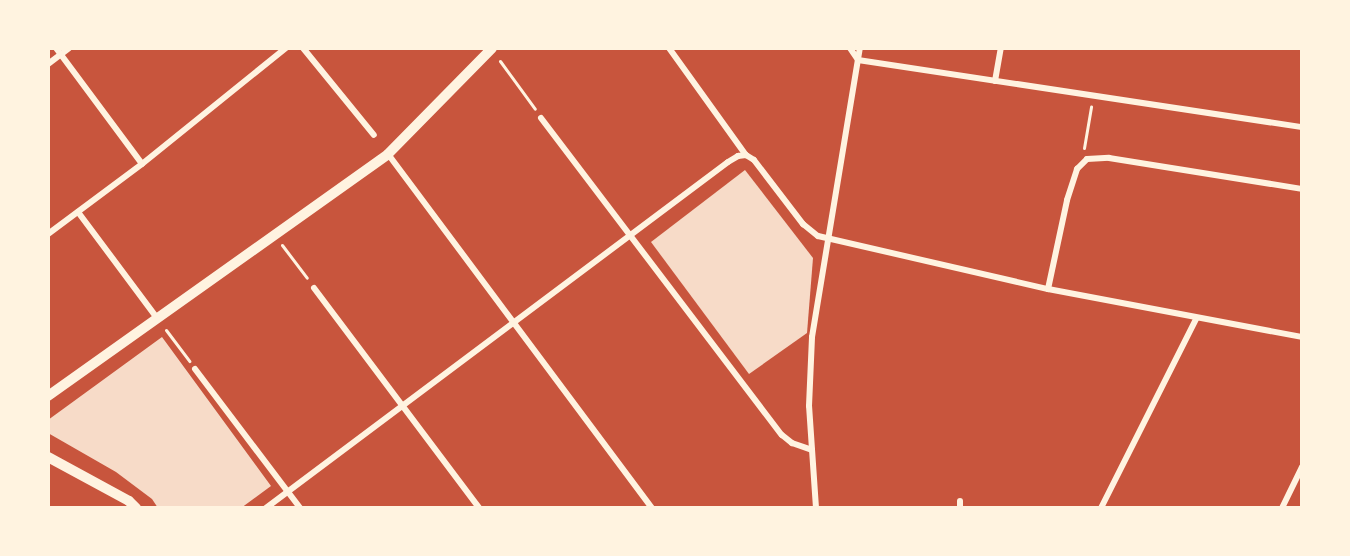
<!DOCTYPE html>
<html>
<head>
<meta charset="utf-8">
<style>
	body { margin:0 }
	#map { position:relative; width:1350px; height:556px; overflow:hidden; background:#c8553d; font-family:Rubik,sans-serif }
	div>[style] { position:absolute }
	.building>* { inset:0; background:#f7dbc8 }
	.path>* { height:3px; margin:-1.5px; padding:0 1.5px; transform-origin:1.5px; border-radius:1.5px; background:#fff3e0 }
	.minor>* { height:6px; margin:-3px; padding:0 3px; transform-origin:3px; border-radius:3px; background:#fff3e0 }
	.tertiary>* { height:10px; margin:-5px; padding:0 5px; transform-origin:5px; border-radius:5px; background:#fff3e0 }
	span { translate:-50% -50%; white-space:nowrap; text-align:center; line-height:1.15; -webkit-text-stroke:6px #fff3e0; paint-order:stroke }
	.frame { position:absolute; inset:0; border:50px solid #fff3e0; pointer-events:none }
</style>
</head>
<body>
<div id="map">
	<div class="building">
		<i style="clip-path:polygon(745px 170px,813px 258px,807px 333px,749px 374px,651px 242px)"></i>
		<i style="clip-path:polygon(162px 337px,271px 486px,241px 508px,158px 508px,152px 499px,116px 472px,48px 433px,48px 420px)"></i>
	</div>
	<div class="path">
		<i style="left:500px;top:61px;width:59px;rotate:53.9deg"></i>
		<i style="left:1084px;top:148px;width:42px;rotate:-80.3deg"></i>
		<i style="left:282px;top:245px;width:41px;rotate:52.9deg"></i>
		<i style="left:166px;top:330px;width:39px;rotate:53deg"></i>
	</div>
	<div class="minor">
		<i style="left:56px;top:48px;width:144px;rotate:53.4deg"></i>
		<i style="left:303px;top:48px;width:112px;rotate:50.8deg"></i>
		<i style="left:669px;top:48px;width:132px;rotate:54.3deg"></i>
		<i style="left:746px;top:155px;width:9px;rotate:32deg"></i>
		<i style="left:754px;top:160px;width:81px;rotate:52.6deg"></i>
		<i style="left:803px;top:224px;width:19px;rotate:39deg"></i>
		<i style="left:818px;top:236px;width:236px;rotate:13deg"></i>
		<i style="left:1048px;top:289px;width:258px;rotate:10.7deg"></i>
		<i style="left:850px;top:48px;width:14px;rotate:56deg"></i>
		<i style="left:858px;top:60px;width:449px;rotate:8.6deg"></i>
		<i style="left:48px;top:64px;width:26px;rotate:-37deg"></i>
		<i style="left:995px;top:81px;width:34px;rotate:-80deg"></i>
		<i style="left:541px;top:118px;width:398px;rotate:52.8deg"></i>
		<i style="left:782px;top:435px;width:13px;rotate:39deg"></i>
		<i style="left:792px;top:443px;width:21px;rotate:19deg"></i>
		<i style="left:388px;top:154px;width:442px;rotate:53.3deg"></i>
		<i style="left:78px;top:212px;width:132px;rotate:53.3deg"></i>
		<i style="left:48px;top:234px;width:117px;rotate:-36.7deg"></i>
		<i style="left:142px;top:164px;width:185px;rotate:-38.9deg"></i>
		<i style="left:314px;top:288px;width:275px;rotate:53.1deg"></i>
		<i style="left:1048px;top:289px;width:91px;rotate:-77.9deg"></i>
		<i style="left:1067px;top:200px;width:33px;rotate:-72deg"></i>
		<i style="left:1077px;top:169px;width:14px;rotate:-45deg"></i>
		<i style="left:1087px;top:159px;width:22px;rotate:-3deg"></i>
		<i style="left:1109px;top:158px;width:195px;rotate:9.1deg"></i>
		<i style="left:195px;top:369px;width:174px;rotate:52.9deg"></i>
		<i style="left:266px;top:508px;width:577px;rotate:-36.83deg"></i>
		<i style="left:728px;top:162px;width:12px;rotate:-31deg"></i>
		<i style="left:738px;top:156px;width:8px;rotate:-7deg"></i>
		<i style="left:816px;top:508px;width:102px;rotate:-93.9deg"></i>
		<i style="left:809px;top:406px;width:69px;rotate:-87.5deg"></i>
		<i style="left:812px;top:337px;width:293px;rotate:-80.6deg"></i>
		<i style="left:960px;top:508px;width:7px;rotate:-90deg"></i>
		<i style="left:1101px;top:508px;width:212px;rotate:-63.3deg"></i>
		<i style="left:1282px;top:508px;width:46px;rotate:-64deg"></i>
	</div>
	<div class="tertiary">
		<i style="left:48px;top:396px;width:417px;rotate:-35.4deg"></i>
		<i style="left:388px;top:154px;width:148px;rotate:-45.5deg"></i>
		<i style="left:48px;top:457px;width:92px;rotate:28.5deg"></i>
		<i style="left:129px;top:501px;width:10px;rotate:45deg"></i>
	</div>
	<div class="frame"></div>
</div>
</body>
</html>
